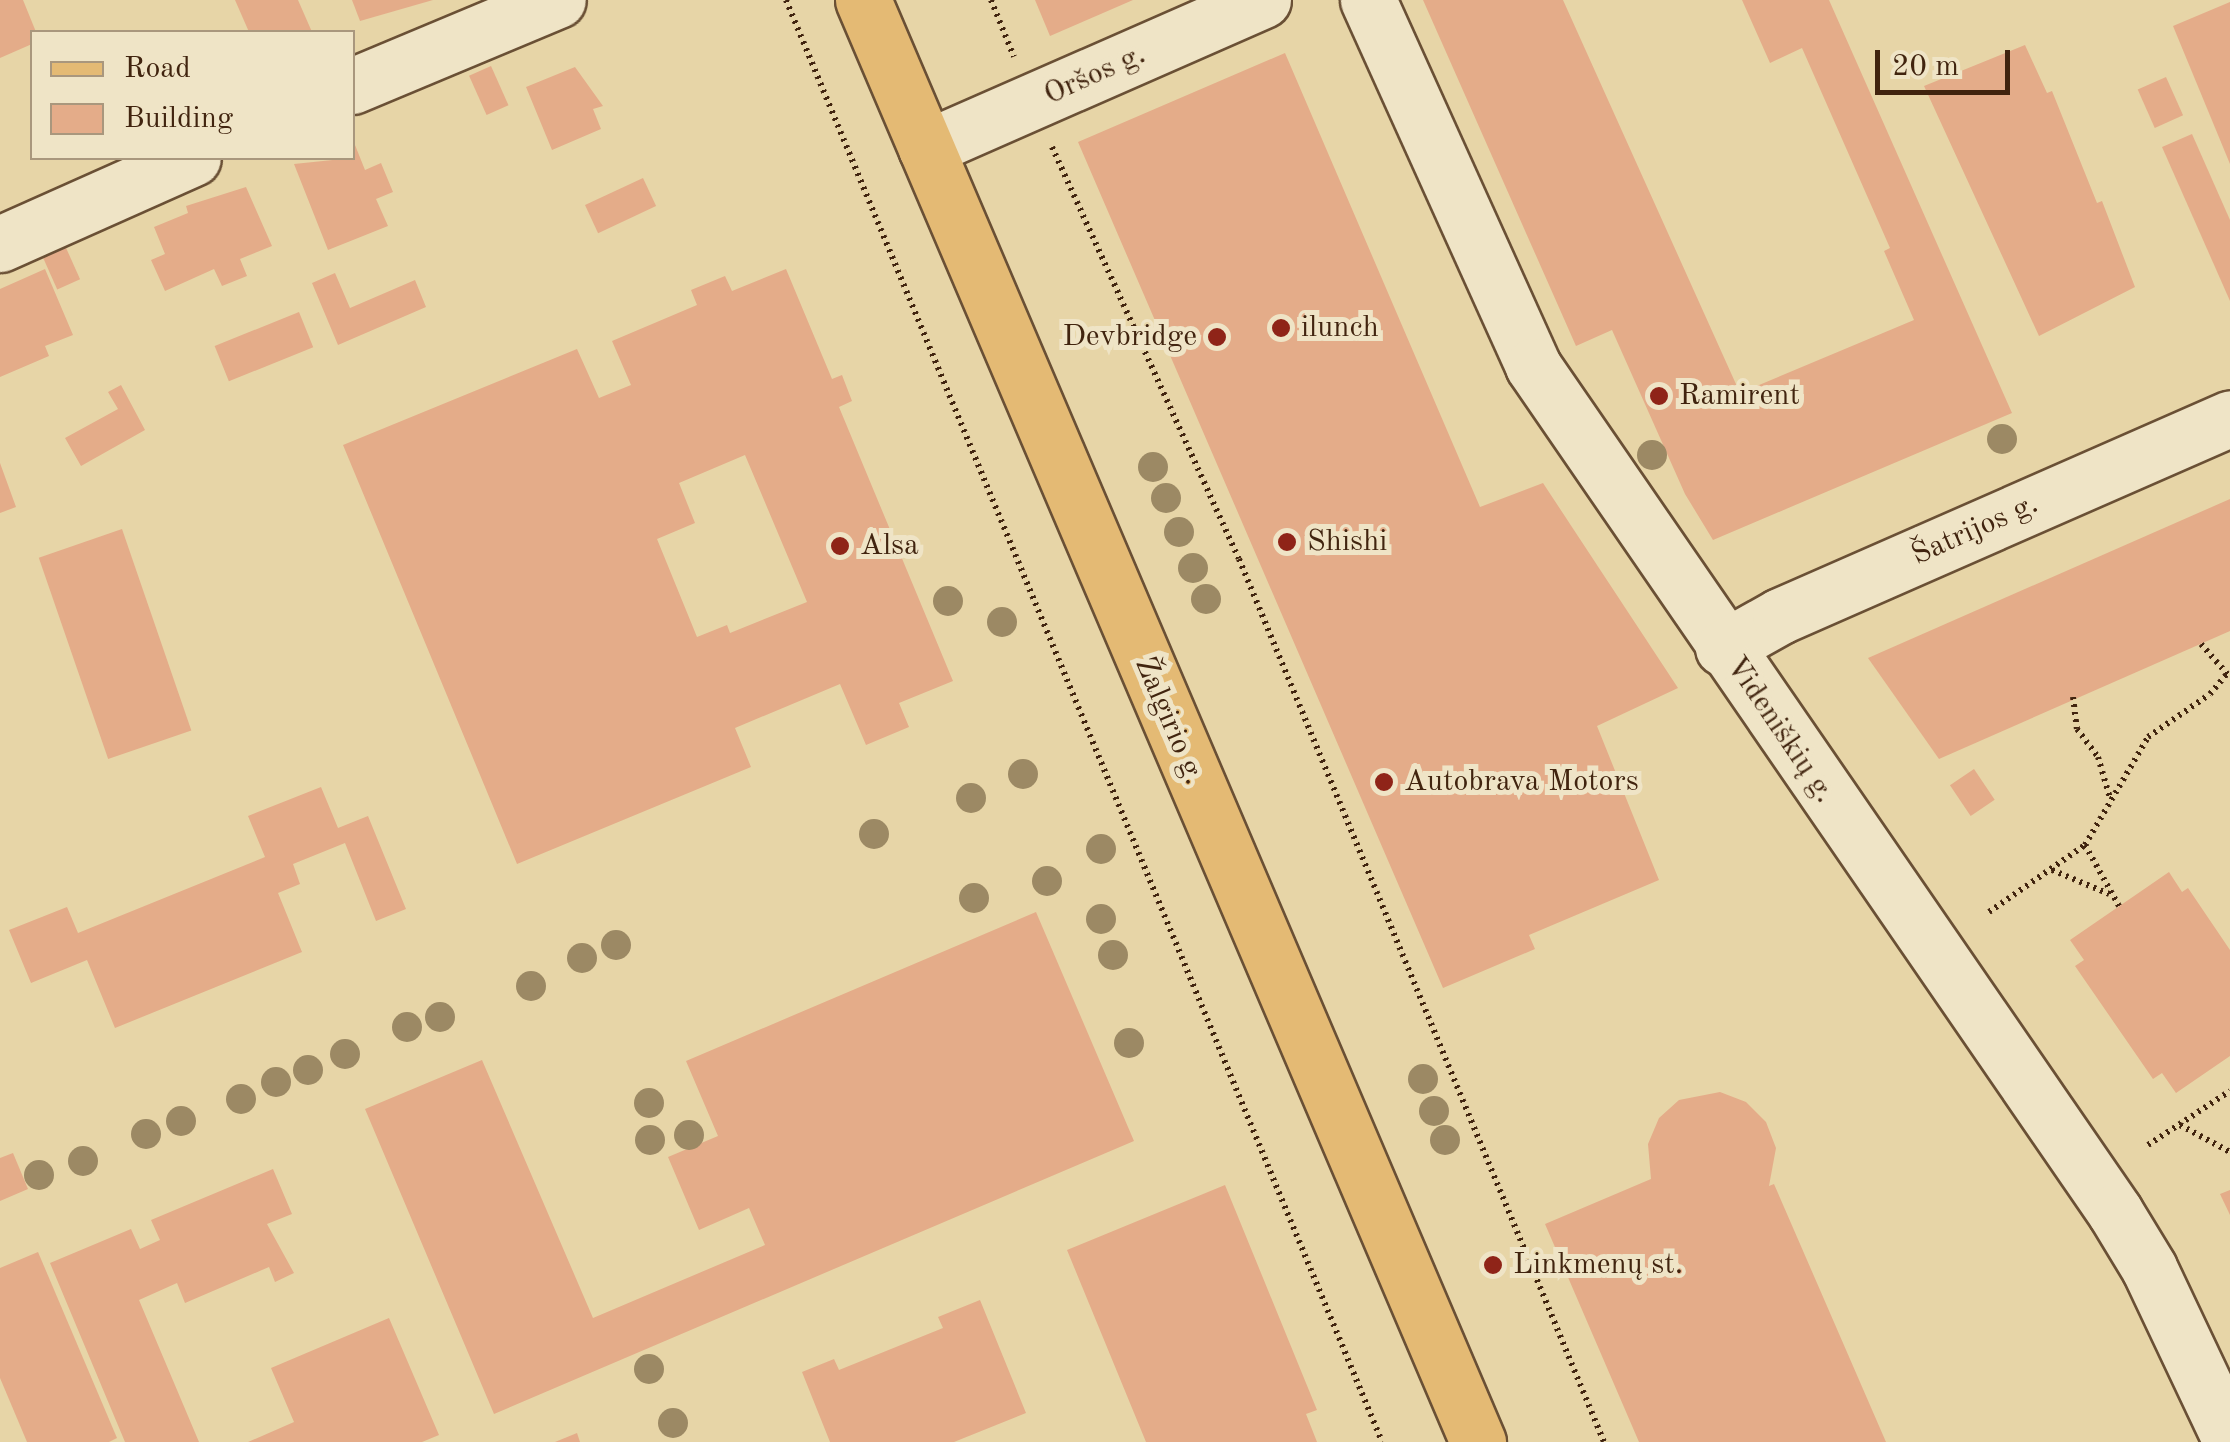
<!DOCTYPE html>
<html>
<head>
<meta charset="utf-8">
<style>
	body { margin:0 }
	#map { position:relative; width:2230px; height:1442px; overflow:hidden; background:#e7d5a7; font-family:"Old Standard TT",serif }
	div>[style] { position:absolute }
	.building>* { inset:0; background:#e4ac89; transform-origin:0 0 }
	.path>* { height:6px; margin-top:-3px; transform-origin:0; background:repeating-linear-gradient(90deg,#41240f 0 2.5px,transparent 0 7.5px) }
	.roads { filter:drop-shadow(2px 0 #6a5035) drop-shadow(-2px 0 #6a5035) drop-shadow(0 2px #6a5035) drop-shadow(0 -2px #6a5035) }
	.minor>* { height:55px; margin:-27.5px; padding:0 27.5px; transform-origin:27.5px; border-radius:27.5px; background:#efe4c6 }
	.major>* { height:55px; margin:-27.5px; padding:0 27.5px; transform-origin:27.5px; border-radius:27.5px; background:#e4ba74 }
	.trees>* { width:30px; height:30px; margin:-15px; border-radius:50%; background:#9c8964 }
	.dots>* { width:28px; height:28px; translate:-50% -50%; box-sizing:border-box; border:5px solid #efe4c6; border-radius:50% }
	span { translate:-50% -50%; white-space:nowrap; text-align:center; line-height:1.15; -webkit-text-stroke:10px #efe4c6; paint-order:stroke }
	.street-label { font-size:30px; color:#41240f }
	.poi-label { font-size:30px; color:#41240f }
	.left { translate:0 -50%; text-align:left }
	.right { translate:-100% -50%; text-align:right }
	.legend { position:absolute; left:30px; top:30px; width:325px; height:130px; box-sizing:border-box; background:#efe4c6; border:2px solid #a9977d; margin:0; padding:12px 18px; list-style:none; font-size:30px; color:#41240f }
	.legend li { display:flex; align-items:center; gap:20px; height:50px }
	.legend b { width:50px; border:2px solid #a9977d }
	.scale { position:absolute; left:1875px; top:50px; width:135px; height:45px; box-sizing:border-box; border:5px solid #41240f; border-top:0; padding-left:12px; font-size:30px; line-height:35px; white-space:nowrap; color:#41240f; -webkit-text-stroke:8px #efe4c6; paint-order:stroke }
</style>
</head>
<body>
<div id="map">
	<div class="building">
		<i style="clip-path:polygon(0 0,23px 0,36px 32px,32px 44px,0 58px)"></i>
		<i style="clip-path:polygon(235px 0,298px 0,312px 32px,249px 32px)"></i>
		<i style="clip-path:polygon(352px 0,433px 0,360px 21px)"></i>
		<i style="clip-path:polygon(1035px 0,1133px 0,1050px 36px)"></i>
		<i style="clip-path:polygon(1423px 0,1563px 0,1740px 393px,1914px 320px,1884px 251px,1890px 248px,1802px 48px,1770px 63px,1742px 0,1829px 0,2012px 413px,1713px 540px,1685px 494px,1612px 330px,1576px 346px)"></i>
		<i style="clip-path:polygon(2230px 2px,2230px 164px,2173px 26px)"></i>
		<i style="clip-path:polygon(2025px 45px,2047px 93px,2052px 91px,2097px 203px,2102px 201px,2135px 287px,2039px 336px,1924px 86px)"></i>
		<i style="clip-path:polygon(1285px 53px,1480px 507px,1543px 483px,1678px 688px,1597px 726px,1659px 880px,1529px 935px,1535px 949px,1443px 988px,1078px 142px)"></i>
		<i style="left:491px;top:66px;width:43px;height:24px;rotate:66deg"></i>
		<i style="clip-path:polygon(575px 67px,603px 106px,593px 109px,601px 129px,552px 150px,526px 87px)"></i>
		<i style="left:2166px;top:77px;width:42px;height:31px;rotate:66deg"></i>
		<i style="clip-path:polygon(2192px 134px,2230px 220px,2230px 301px,2162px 147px)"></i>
		<i style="clip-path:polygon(353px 140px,365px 170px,381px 163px,393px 192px,376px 199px,388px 226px,328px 250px,294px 164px,352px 158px)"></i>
		<i style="left:643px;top:178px;width:31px;height:64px;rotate:65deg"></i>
		<i style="clip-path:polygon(246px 187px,272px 246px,240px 259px,247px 276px,222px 286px,214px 269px,165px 291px,151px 260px,165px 254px,154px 227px,188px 213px,186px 206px)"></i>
		<i style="left:63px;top:241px;width:42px;height:25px;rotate:66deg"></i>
		<i style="clip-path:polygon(45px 269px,73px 335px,45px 346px,49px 356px,0 377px,0 289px)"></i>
		<i style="clip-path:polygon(evenodd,786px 269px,832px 379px,842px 375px,852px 401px,839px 407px,953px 681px,899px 703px,909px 727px,866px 745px,840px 684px,735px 728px,751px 767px,517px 864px,343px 445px,577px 349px,599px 398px,631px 385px,612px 341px,697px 305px,691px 290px,725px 276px,732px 291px,786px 269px,745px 455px,807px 602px,730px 633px,727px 625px,697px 637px,657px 539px,695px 523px,679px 483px,745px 455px)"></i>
		<i style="clip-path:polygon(335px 273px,350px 308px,415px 280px,426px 307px,338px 345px,312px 283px)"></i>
		<i style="left:299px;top:312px;width:38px;height:91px;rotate:68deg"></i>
		<i style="clip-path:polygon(121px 385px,145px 430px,81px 466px,65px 438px,118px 409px,108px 392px)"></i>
		<i style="clip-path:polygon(0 463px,16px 507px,0 513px)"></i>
		<i style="clip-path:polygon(2230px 499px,2230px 631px,1939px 759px,1868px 658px)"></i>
		<i style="left:122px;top:529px;width:213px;height:88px;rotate:71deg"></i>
		<i style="left:1974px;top:769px;width:37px;height:29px;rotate:56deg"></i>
		<i style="clip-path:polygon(321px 787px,338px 828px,368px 816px,406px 909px,376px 921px,345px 843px,293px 864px,300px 884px,278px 893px,302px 952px,115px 1028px,87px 960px,31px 983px,9px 930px,67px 907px,78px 933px,265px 857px,248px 816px)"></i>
		<i style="clip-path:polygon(2169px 872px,2182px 892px,2188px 888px,2230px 950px,2230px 1056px,2176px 1093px,2162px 1073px,2153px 1079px,2075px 966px,2084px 960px,2070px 940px)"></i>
		<i style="clip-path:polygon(1036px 912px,1134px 1141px,494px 1414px,365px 1109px,482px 1060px,593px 1318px,765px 1245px,749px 1208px,699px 1230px,668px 1157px,718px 1136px,686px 1061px)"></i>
		<i style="clip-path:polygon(1720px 1092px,1746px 1102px,1766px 1122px,1776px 1148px,1769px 1186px,1774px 1184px,1886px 1442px,1639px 1442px,1545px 1224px,1651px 1179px,1648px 1144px,1659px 1118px,1679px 1100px)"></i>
		<i style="clip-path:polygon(13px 1153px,28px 1189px,0 1201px,0 1158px)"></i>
		<i style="clip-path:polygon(273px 1169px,292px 1214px,267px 1224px,294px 1273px,275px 1282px,269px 1267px,185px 1303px,177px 1283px,139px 1300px,199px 1442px,125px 1442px,50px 1263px,131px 1229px,140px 1249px,160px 1240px,151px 1220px)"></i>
		<i style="clip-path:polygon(1225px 1185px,1317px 1410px,1306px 1414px,1317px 1442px,1146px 1442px,1067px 1250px)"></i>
		<i style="clip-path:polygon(2230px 1190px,2230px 1215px,2220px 1194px)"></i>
		<i style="clip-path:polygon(38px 1252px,117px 1438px,109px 1442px,27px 1442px,0 1378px,0 1268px)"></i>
		<i style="clip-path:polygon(980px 1300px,1026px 1413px,954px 1442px,830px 1442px,802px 1372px,834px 1359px,839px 1370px,943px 1328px,938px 1317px)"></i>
		<i style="clip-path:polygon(389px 1318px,439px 1435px,422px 1442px,248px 1442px,294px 1422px,271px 1368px)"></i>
		<i style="clip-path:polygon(577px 1433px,580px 1442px,555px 1442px)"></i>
	</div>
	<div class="path">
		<i style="left:786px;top:0;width:1560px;rotate:67.54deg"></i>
		<i style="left:991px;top:0;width:61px;rotate:68deg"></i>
		<i style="left:1052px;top:147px;width:452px;rotate:65.6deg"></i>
		<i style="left:1239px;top:559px;width:955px;rotate:67.54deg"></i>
		<i style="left:2201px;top:644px;width:43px;rotate:48.8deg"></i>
		<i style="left:2073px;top:697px;width:32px;rotate:83deg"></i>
		<i style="left:2077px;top:729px;width:35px;rotate:53deg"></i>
		<i style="left:2098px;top:757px;width:43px;rotate:73.7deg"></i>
		<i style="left:2085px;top:845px;width:70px;rotate:60.9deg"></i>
		<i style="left:2052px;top:870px;width:62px;rotate:22.8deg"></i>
		<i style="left:1989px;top:912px;width:117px;rotate:-34.9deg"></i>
		<i style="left:2085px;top:845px;width:125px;rotate:-59.7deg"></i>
		<i style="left:2148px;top:737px;width:75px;rotate:-34.7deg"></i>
		<i style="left:2210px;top:694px;width:26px;rotate:-50deg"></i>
		<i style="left:2180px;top:1125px;width:57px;rotate:28.4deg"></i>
		<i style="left:2148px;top:1145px;width:98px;rotate:-33.4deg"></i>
	</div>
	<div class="roads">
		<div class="minor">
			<i style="left:1368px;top:0;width:401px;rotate:65.7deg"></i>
			<i style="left:1533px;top:366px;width:1027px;rotate:55.47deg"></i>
			<i style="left:2115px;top:1212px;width:66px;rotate:58.7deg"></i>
			<i style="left:2149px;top:1268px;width:189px;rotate:64.7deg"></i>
			<i style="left:352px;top:86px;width:223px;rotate:-22.7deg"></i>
			<i style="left:926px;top:148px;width:368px;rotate:-23.7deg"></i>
			<i style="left:0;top:244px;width:211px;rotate:-24deg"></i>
			<i style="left:1723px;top:648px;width:65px;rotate:-29.3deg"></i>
			<i style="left:1780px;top:616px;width:492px;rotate:-23.7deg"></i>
		</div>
		<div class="major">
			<i style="left:863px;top:0;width:1568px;rotate:66.9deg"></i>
		</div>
	</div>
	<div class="trees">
		<i style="left:2002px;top:439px"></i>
		<i style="left:1652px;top:455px"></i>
		<i style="left:1153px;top:467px"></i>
		<i style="left:1166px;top:498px"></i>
		<i style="left:1179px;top:532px"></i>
		<i style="left:1193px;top:568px"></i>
		<i style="left:1206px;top:599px"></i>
		<i style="left:948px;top:601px"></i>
		<i style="left:1002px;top:622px"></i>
		<i style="left:1023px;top:774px"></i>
		<i style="left:971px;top:798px"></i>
		<i style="left:874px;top:834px"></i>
		<i style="left:1101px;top:849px"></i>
		<i style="left:1047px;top:881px"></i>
		<i style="left:974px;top:898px"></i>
		<i style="left:1101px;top:919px"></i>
		<i style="left:616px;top:945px"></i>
		<i style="left:1113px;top:955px"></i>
		<i style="left:582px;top:958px"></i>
		<i style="left:531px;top:986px"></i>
		<i style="left:440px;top:1017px"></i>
		<i style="left:407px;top:1027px"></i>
		<i style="left:1129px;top:1043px"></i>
		<i style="left:345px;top:1054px"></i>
		<i style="left:308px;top:1070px"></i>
		<i style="left:1423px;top:1079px"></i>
		<i style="left:276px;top:1082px"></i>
		<i style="left:241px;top:1099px"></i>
		<i style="left:649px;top:1103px"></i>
		<i style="left:1434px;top:1111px"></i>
		<i style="left:181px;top:1121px"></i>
		<i style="left:146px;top:1134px"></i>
		<i style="left:689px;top:1135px"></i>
		<i style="left:650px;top:1140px"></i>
		<i style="left:1445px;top:1140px"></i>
		<i style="left:83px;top:1161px"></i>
		<i style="left:39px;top:1175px"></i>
		<i style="left:649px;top:1369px"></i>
		<i style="left:673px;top:1423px"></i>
	</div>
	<div class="dots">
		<i style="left:1281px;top:328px;background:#8f2418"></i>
		<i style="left:1217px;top:337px;background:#8f2418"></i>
		<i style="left:1659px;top:396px;background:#8f2418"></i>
		<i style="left:1287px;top:542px;background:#8f2418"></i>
		<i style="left:840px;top:546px;background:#8f2418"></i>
		<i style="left:1384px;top:782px;background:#8f2418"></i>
		<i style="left:1493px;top:1265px;background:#8f2418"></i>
	</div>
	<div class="street-label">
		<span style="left:1095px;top:75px;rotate:-24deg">Oršos g.</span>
		<span style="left:1975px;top:530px;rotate:-24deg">Šatrijos g.</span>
		<span style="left:1169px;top:721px;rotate:67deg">Žalgirio g.</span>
		<span style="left:1780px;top:730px;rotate:56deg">Videniškių g.</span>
	</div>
	<div class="poi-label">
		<span class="left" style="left:1301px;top:328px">ilunch</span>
		<span class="right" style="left:1197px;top:337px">Devbridge</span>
		<span class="left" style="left:1679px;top:396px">Ramirent</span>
		<span class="left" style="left:1307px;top:542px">Shishi</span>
		<span class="left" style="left:860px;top:546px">Alsa</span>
		<span class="left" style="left:1404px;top:782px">Autobrava Motors</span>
		<span class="left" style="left:1513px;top:1265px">Linkmenų st.</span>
	</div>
	<ul class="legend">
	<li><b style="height:12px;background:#e4ba74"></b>Road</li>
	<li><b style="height:28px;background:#e4ac89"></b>Building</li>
	</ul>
	<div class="scale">20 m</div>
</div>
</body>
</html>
